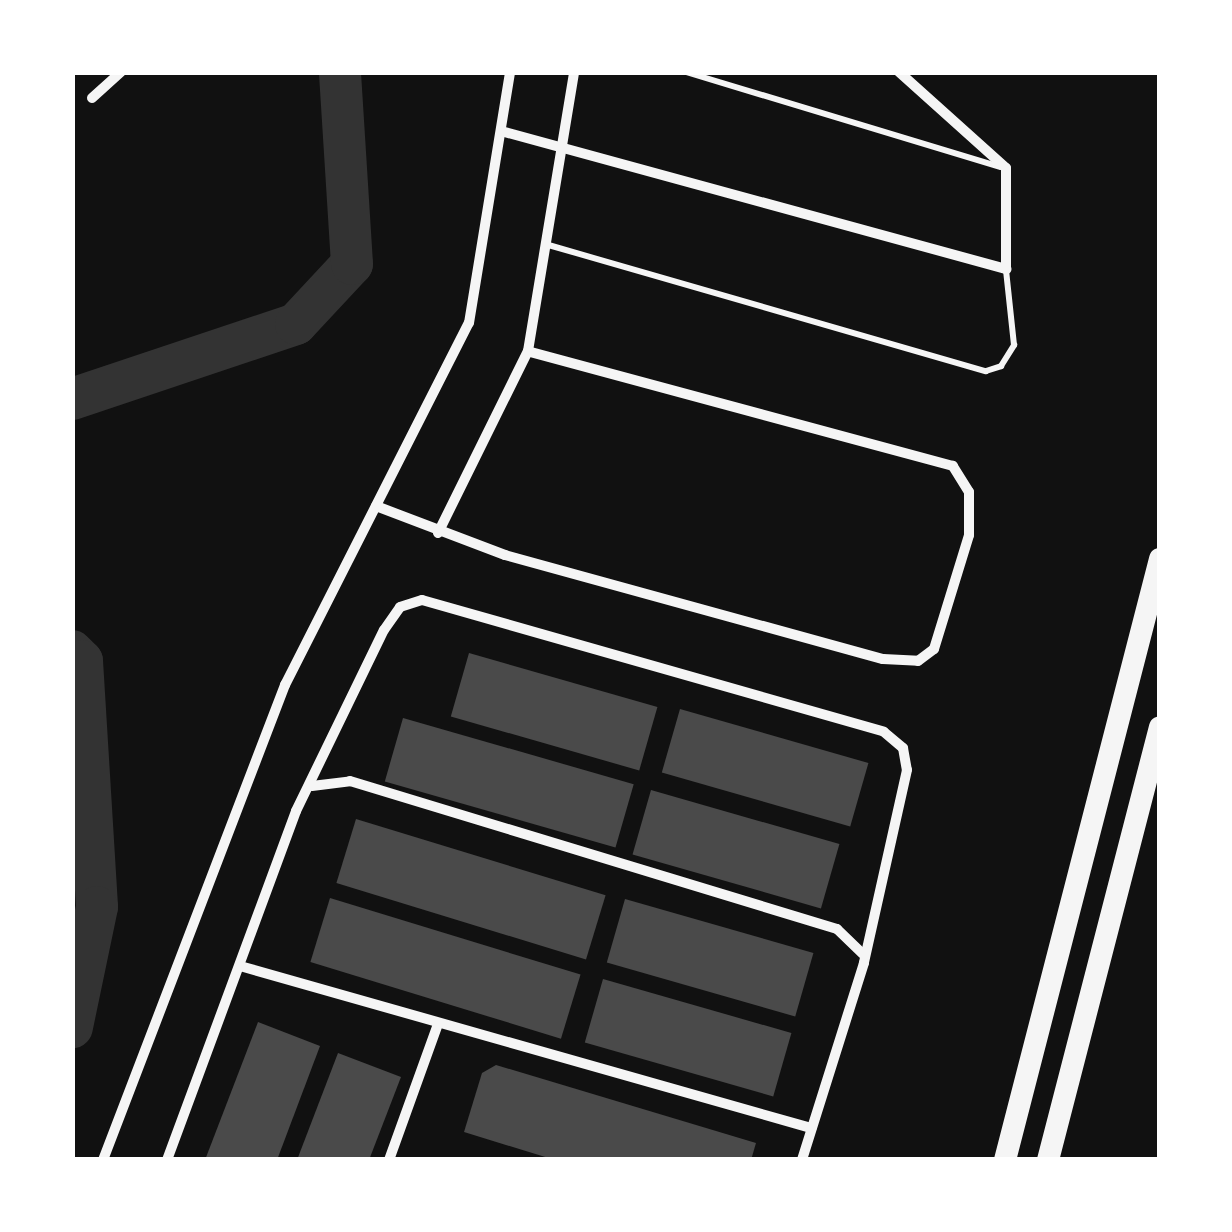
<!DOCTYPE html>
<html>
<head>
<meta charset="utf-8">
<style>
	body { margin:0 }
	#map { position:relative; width:1232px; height:1232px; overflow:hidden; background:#111; font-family:"Titillium Web",sans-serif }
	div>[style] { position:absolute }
	.river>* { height:42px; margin:-21px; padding:0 21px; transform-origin:21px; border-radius:21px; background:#333 }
	.building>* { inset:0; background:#4a4a4a; transform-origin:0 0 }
	.service>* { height:6px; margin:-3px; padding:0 3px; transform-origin:3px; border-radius:3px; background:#f5f5f5 }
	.minor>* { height:10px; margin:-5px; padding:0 5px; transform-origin:5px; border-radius:5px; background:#f5f5f5 }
	.motorway>* { height:22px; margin:-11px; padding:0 11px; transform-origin:11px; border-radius:11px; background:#f5f5f5 }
	span { translate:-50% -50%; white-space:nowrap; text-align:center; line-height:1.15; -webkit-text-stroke:8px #fff; paint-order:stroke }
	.frame { position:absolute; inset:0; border:75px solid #fff; pointer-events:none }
</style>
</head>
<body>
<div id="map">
	<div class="river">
		<i style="left:72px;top:399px;width:236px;rotate:-18.5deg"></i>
		<i style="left:296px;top:324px;width:82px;rotate:-47deg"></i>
		<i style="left:352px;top:264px;width:192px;rotate:-93.6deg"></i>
		<i style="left:72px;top:651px;width:14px;rotate:45deg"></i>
		<i style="left:82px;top:661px;width:246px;rotate:86.5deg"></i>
		<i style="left:97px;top:907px;width:123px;rotate:101.8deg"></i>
	</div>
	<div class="building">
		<i style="left:469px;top:653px;width:196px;height:66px;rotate:16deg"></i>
		<i style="left:680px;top:709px;width:196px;height:66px;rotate:16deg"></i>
		<i style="left:403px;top:718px;width:240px;height:66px;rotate:16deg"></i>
		<i style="left:651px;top:790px;width:196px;height:67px;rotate:16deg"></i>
		<i style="left:356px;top:819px;width:261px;height:67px;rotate:17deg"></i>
		<i style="left:330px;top:898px;width:262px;height:67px;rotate:17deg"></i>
		<i style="left:625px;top:899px;width:196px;height:66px;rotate:16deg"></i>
		<i style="left:603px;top:979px;width:196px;height:66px;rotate:16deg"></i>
		<i style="clip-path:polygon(258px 1022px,320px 1046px,277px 1160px,205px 1160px)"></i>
		<i style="clip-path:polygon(338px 1053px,401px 1077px,369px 1160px,297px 1160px)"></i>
		<i style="clip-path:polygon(496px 1065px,756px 1143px,751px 1160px,555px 1160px,464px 1132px,482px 1073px)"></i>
	</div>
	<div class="service">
		<i style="left:686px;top:72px;width:328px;rotate:16.8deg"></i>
		<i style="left:545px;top:244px;width:459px;rotate:16.1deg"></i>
		<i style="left:986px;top:371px;width:16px;rotate:-18deg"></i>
		<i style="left:1001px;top:366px;width:25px;rotate:-58deg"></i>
		<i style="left:1014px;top:345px;width:75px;rotate:-96.1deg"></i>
	</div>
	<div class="minor">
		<i style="left:92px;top:98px;width:39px;rotate:-42deg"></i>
		<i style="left:501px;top:131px;width:524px;rotate:15.28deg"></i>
		<i style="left:1006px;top:269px;width:101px;rotate:-90deg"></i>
		<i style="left:1006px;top:168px;width:144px;rotate:-138.1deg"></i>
		<i style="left:376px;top:506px;width:138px;rotate:20.8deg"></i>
		<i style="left:505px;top:555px;width:392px;rotate:15.4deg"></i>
		<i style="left:883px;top:659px;width:35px;rotate:3deg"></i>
		<i style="left:918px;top:661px;width:20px;rotate:-37deg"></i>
		<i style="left:934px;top:649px;width:119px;rotate:-72.9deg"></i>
		<i style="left:969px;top:535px;width:43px;rotate:-90deg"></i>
		<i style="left:969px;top:492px;width:31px;rotate:-122deg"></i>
		<i style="left:953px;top:466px;width:440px;rotate:-164.9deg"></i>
		<i style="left:438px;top:533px;width:203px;rotate:-63.7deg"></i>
		<i style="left:528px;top:351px;width:283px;rotate:-80.6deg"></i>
		<i style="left:312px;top:786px;width:38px;rotate:-7deg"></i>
		<i style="left:350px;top:781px;width:509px;rotate:16.9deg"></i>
		<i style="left:837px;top:929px;width:36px;rotate:44deg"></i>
		<i style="left:240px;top:966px;width:594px;rotate:15.84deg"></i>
		<i style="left:103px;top:1160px;width:509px;rotate:-69.04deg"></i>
		<i style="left:285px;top:685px;width:406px;rotate:-63.1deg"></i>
		<i style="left:469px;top:323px;width:254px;rotate:-80.7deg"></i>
		<i style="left:167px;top:1160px;width:372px;rotate:-69.7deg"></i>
		<i style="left:296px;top:811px;width:201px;rotate:-64.1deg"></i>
		<i style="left:384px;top:630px;width:28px;rotate:-55deg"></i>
		<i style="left:400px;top:607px;width:23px;rotate:-18deg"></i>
		<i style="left:422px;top:600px;width:480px;rotate:15.9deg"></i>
		<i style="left:884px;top:732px;width:25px;rotate:40deg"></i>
		<i style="left:903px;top:748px;width:22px;rotate:80deg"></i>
		<i style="left:907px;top:770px;width:198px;rotate:102.6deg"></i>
		<i style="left:864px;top:963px;width:207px;rotate:107.5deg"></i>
		<i style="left:389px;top:1160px;width:145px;rotate:-70.2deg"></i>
	</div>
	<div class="motorway">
		<i style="left:1005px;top:1160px;width:621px;rotate:-75.54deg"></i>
		<i style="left:1048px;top:1160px;width:447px;rotate:-75.5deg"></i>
	</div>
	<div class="frame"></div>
</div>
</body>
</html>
